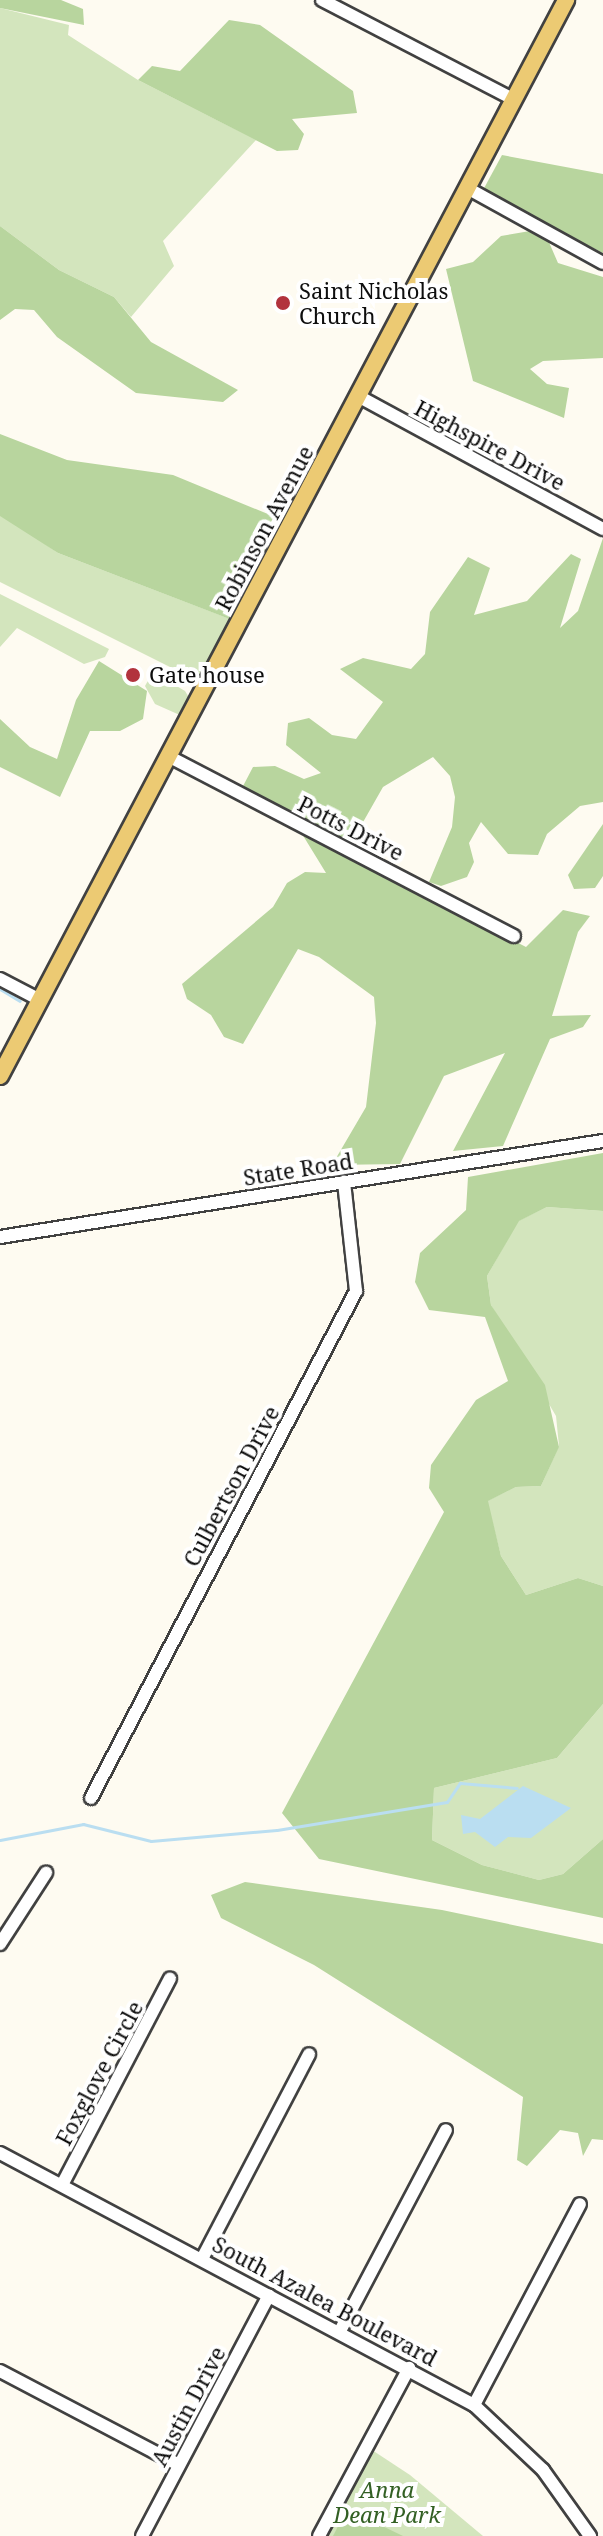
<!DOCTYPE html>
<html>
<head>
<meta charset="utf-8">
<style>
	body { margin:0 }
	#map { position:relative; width:603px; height:2536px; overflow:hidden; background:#fefbf1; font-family:"Noto Serif",serif }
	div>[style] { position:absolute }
	.green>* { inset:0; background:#d3e5bd }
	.forest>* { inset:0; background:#b8d59e }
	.water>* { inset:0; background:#badef1 }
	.stream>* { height:3px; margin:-1.5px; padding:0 1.5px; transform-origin:1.5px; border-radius:1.5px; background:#badef1 }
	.roads { filter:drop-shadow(2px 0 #414141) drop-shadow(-2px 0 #414141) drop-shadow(0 2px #414141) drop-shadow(0 -2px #414141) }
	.minor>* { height:12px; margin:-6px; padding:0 6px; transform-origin:6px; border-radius:6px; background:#fff }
	.major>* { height:16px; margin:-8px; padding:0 8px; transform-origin:8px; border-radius:8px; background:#ecca73 }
	.dots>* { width:22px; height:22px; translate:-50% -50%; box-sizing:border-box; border:4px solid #fff; border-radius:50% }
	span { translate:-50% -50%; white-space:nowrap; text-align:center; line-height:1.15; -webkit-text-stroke:8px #fff; paint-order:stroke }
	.poi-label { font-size:22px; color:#0e0e0e }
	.left { translate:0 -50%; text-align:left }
	.street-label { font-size:22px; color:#0e0e0e }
	.park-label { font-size:22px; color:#336024; font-style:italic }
</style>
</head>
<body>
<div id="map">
	<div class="green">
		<i style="clip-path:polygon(0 8px,69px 25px,68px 35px,138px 80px,256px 140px,163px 241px,174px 266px,131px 317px,114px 297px,59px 270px,0 226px)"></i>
		<i style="clip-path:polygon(0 513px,58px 553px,230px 619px,198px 681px,0 582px)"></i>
		<i style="clip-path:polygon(0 594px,109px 649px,105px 657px,84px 664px,17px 628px,0 647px)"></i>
		<i style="clip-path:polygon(153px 672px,185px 691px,190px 699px,182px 716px,155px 704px,145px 686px)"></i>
		<i style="clip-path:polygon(547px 1207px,603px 1211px,603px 1586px,578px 1578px,526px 1595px,501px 1556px,487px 1501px,516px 1487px,541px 1486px,559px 1446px,556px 1416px,491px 1305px,487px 1276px,518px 1221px)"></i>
		<i style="clip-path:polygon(603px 1704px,603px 1839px,563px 1874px,539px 1880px,482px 1865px,432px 1840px,434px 1788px,557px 1758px)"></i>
		<i style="clip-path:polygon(372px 2450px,410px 2475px,483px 2536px,327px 2536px)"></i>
	</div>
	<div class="forest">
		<i style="clip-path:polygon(0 0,61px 0,83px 9px,84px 25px,0 8px)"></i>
		<i style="clip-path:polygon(229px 20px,260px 25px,353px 91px,357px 113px,292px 119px,304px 134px,298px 150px,277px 151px,138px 80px,152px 66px,180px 71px)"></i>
		<i style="clip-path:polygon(502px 155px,603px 174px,603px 253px,482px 192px)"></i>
		<i style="clip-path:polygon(0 226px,59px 270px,114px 297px,151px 342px,238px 390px,223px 402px,136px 393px,57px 337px,34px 310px,15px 309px,0 320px)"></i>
		<i style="clip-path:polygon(530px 231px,548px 240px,558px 263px,603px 277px,603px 358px,543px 361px,530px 369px,547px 384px,569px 388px,564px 418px,473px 381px,446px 269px,473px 262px,501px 236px)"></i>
		<i style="clip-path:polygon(0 434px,67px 460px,173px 475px,292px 524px,240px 623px,58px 553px,0 516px)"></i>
		<i style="clip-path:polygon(603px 538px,603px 802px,580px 806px,547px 834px,538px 855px,508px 854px,481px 822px,469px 843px,474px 862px,467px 877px,441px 886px,429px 882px,452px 827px,455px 797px,450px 776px,433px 757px,383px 787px,350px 845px,242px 788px,253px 767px,275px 766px,304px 779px,321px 773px,286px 745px,288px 723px,309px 718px,332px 735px,356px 739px,383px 702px,340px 669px,363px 658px,411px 669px,425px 654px,430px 612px,468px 557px,490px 568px,474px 615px,527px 601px,571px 554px,581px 559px,560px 628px,578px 611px)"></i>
		<i style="clip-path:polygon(99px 661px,147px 691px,143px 719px,120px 731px,90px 731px,60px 797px,0 767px,0 719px,30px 747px,57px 759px,76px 700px)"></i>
		<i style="clip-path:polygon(603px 824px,603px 876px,595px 888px,574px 889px,568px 875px)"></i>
		<i style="clip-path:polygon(299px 829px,526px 947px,563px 910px,590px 916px,578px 932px,552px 1016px,591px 1015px,583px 1027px,550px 1039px,503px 1146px,453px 1151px,505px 1053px,444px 1076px,400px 1164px,332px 1165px,366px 1107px,376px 1023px,374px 997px,319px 957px,298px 949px,243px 1044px,224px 1037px,211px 1015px,187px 999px,182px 984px,273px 907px,287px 883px,305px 872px,326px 873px)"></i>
		<i style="clip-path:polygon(603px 1153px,603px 1211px,547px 1207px,519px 1221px,487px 1276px,491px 1305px,545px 1385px,559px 1447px,541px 1486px,516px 1487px,488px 1501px,501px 1556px,526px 1595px,578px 1578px,603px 1586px,603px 1704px,557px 1758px,434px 1788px,432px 1840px,482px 1865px,539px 1880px,563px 1874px,603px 1839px,603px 1918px,319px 1859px,282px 1813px,444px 1512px,429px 1488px,431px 1465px,476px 1400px,508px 1381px,485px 1317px,429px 1310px,415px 1282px,420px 1253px,466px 1210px,468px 1177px)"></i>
		<i style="clip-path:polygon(245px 1882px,442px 1910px,603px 1944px,603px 2140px,592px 2139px,583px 2156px,578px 2133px,560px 2130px,527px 2166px,517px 2160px,523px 2097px,314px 1965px,221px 1918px,211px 1895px)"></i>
		<i style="clip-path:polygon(347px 2509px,403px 2536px,333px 2536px)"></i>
	</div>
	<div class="water">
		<i style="clip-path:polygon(523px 1786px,571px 1808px,531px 1838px,508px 1837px,495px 1847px,475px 1832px,463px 1834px,461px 1815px,480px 1819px)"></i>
	</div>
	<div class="stream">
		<i style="left:0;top:989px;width:23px;rotate:31deg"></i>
		<i style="left:0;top:1840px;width:85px;rotate:-10.9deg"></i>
		<i style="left:83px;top:1824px;width:70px;rotate:14deg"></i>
		<i style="left:151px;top:1841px;width:126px;rotate:-5deg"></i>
		<i style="left:277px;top:1830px;width:172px;rotate:-9.4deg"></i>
		<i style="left:447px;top:1802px;width:23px;rotate:-56deg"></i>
		<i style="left:460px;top:1783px;width:57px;rotate:5deg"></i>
	</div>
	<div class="roads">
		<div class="minor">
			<i style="left:322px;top:0;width:215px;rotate:27.4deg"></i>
			<i style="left:467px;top:188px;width:155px;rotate:28.9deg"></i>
			<i style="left:358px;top:396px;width:279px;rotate:28.5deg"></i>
			<i style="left:168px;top:756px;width:390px;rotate:27.5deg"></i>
			<i style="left:0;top:979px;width:45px;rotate:27.7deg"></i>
			<i style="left:0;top:1237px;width:611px;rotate:-9.05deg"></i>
			<i style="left:91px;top:1798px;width:572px;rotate:-62.4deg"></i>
			<i style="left:356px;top:1291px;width:110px;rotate:-96.3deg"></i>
			<i style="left:0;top:1944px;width:85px;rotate:-57.1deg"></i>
			<i style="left:0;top:2153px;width:537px;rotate:28deg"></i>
			<i style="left:474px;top:2405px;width:95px;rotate:43.3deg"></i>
			<i style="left:543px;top:2470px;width:81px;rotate:54.5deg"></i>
			<i style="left:62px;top:2185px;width:233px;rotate:-62.4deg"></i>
			<i style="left:202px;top:2259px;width:231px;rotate:-62.4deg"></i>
			<i style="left:340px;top:2331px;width:227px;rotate:-62.2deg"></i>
			<i style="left:0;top:2371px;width:202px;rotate:27.7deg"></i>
			<i style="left:474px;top:2405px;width:227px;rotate:-62.2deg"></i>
			<i style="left:142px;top:2536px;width:272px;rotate:-62.2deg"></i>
			<i style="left:319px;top:2536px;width:191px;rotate:-61.8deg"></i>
		</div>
		<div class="major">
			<i style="left:0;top:1076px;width:1216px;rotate:-62.25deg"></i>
		</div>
	</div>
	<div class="dots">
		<i style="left:283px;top:303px;background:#b2333d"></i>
		<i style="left:133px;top:675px;background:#b2333d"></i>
	</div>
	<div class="poi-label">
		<span class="left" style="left:299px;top:303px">Saint Nicholas<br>Church</span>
		<span class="left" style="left:149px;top:675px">Gate house</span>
	</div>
	<div class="street-label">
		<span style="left:490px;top:445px;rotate:28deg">Highspire Drive</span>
		<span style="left:264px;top:528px;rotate:-62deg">Robinson Avenue</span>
		<span style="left:351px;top:828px;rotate:27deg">Potts Drive</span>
		<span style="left:298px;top:1169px;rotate:-9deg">State Road</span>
		<span style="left:231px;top:1486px;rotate:-62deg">Culbertson Drive</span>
		<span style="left:99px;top:2073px;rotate:-62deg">Foxglove Circle</span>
		<span style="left:325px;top:2301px;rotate:28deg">South Azalea Boulevard</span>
		<span style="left:188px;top:2406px;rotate:-62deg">Austin Drive</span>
	</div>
	<div class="park-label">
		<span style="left:387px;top:2502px">Anna<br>Dean Park</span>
	</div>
</div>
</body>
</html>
